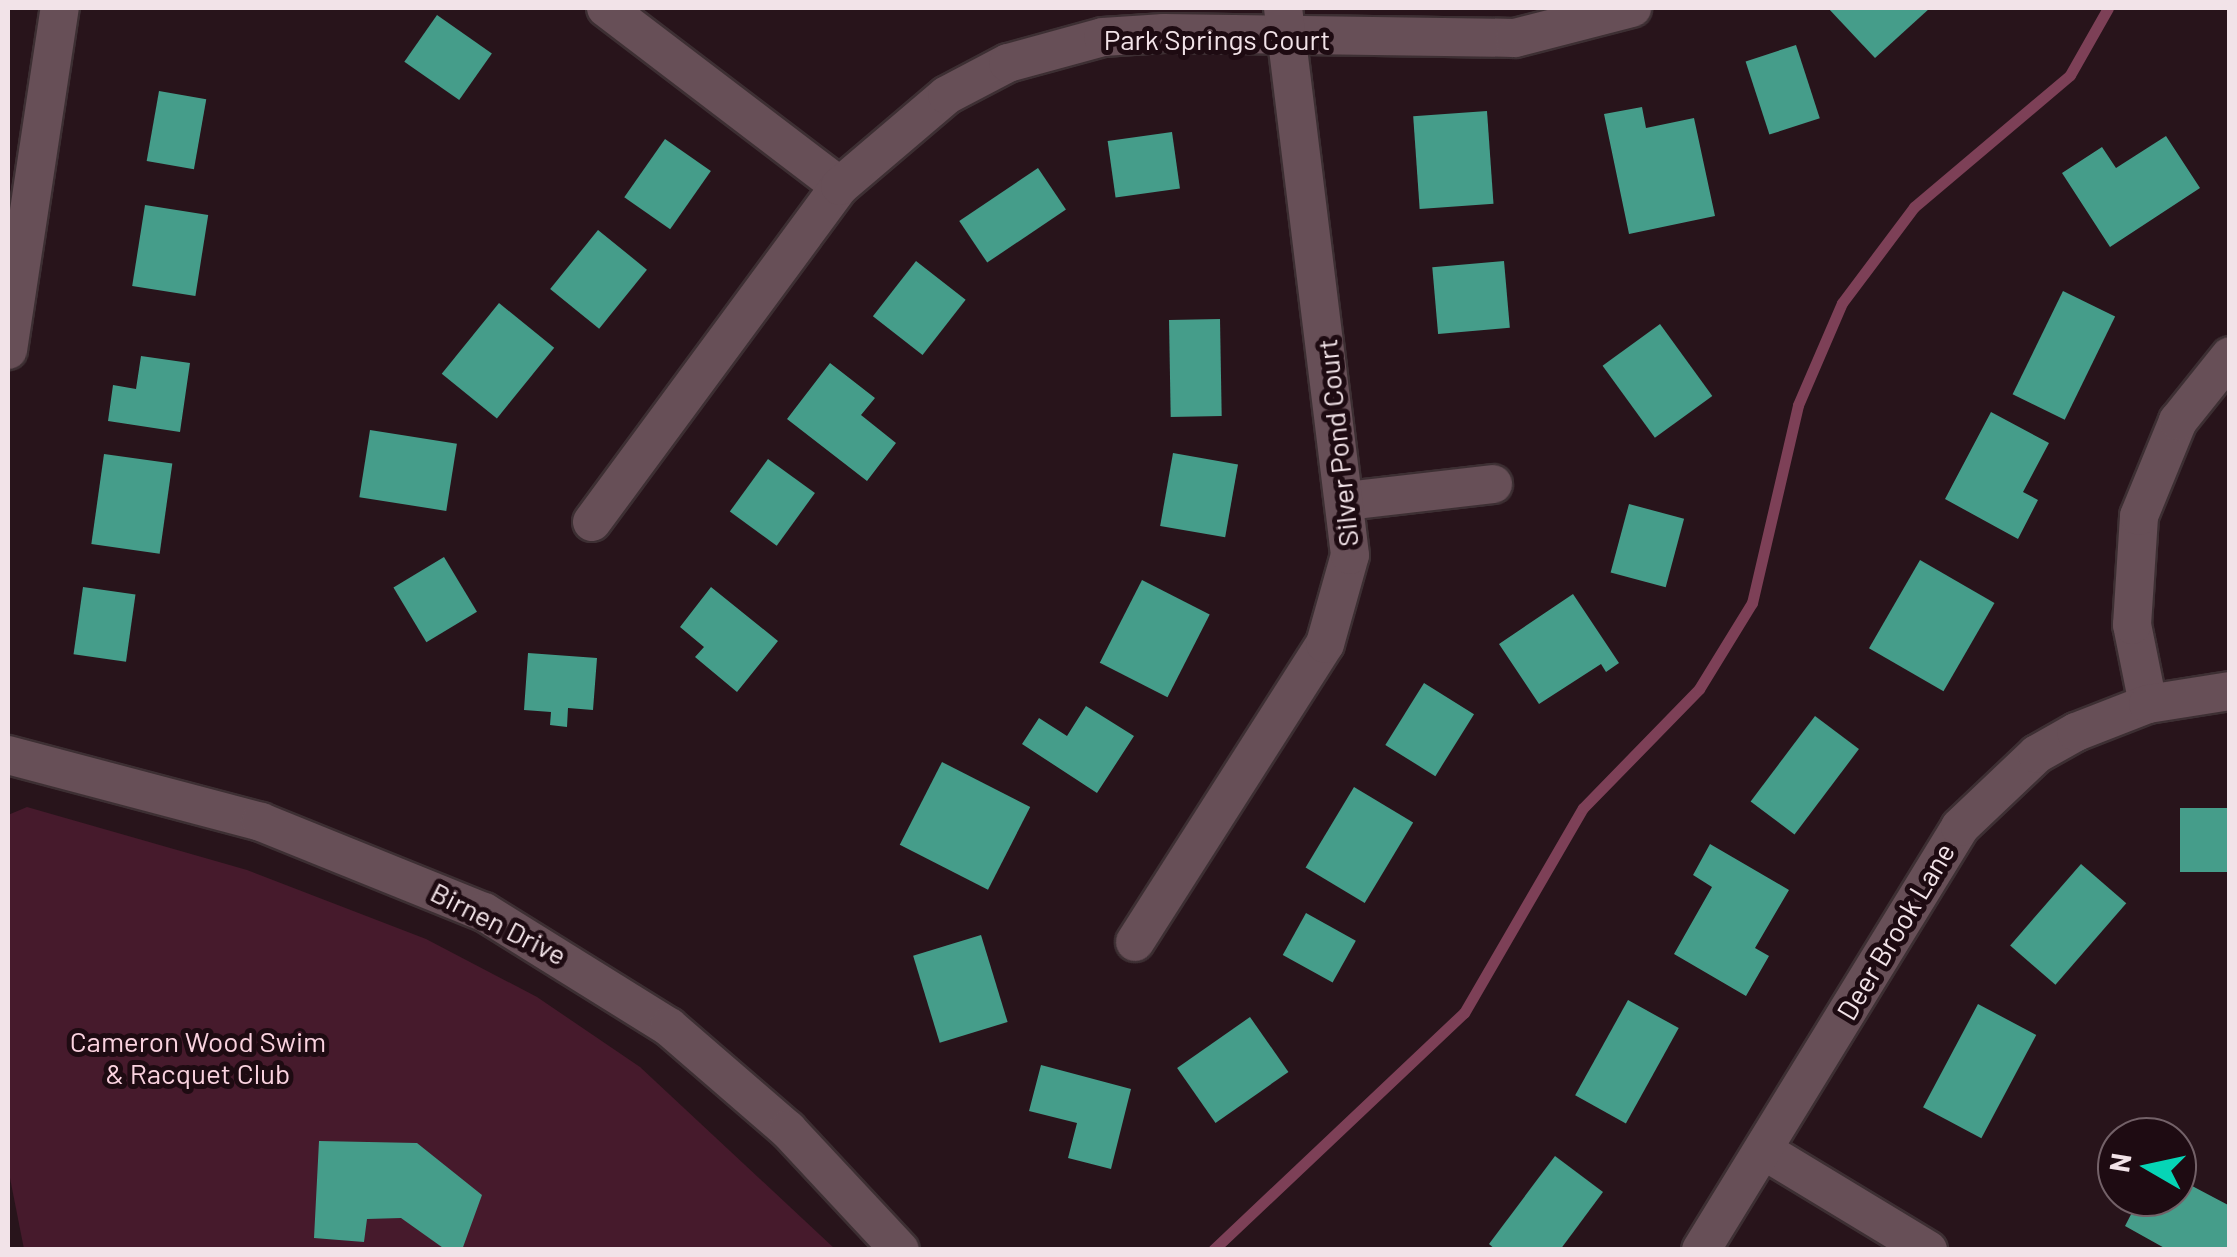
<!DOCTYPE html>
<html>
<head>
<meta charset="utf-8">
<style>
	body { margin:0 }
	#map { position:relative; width:2237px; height:1257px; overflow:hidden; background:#28141b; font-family:Barlow,sans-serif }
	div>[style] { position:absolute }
	.green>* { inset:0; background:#461a2c }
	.stream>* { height:11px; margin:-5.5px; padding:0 5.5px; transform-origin:5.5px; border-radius:5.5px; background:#7d4057 }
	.building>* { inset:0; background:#459d8a; transform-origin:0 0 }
	.roads { filter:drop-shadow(2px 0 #3d2f33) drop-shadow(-2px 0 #3d2f33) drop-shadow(0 2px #3d2f33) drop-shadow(0 -2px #3d2f33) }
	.minor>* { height:38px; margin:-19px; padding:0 19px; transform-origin:19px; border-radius:19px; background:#674f57 }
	span { translate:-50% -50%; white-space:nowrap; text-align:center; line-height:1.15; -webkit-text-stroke:10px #1e0b12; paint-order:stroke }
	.street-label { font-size:28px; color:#f2e3e8 }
	.park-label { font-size:28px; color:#fad2df }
	.frame { position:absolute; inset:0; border:10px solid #f2e3e8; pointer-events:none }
	.north { position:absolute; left:2097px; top:1117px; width:100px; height:100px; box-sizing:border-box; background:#1e0b12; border:2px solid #736168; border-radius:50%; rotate:279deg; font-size:28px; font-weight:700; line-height:40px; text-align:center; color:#f2e3e8 }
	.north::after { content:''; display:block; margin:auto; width:35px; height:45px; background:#06d5b6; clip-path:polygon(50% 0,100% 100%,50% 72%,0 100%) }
</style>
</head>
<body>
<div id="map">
	<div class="green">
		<i style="clip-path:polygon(27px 807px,247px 870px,426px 939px,537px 997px,640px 1067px,835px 1249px,24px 1249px,8px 1168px,8px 815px)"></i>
	</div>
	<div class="stream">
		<i style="left:1213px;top:1250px;width:345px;rotate:-43.4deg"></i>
		<i style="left:1464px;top:1013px;width:237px;rotate:-59.9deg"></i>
		<i style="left:1583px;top:808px;width:166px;rotate:-45.7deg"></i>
		<i style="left:1699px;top:689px;width:101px;rotate:-58.4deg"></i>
		<i style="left:1752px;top:603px;width:203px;rotate:-76.9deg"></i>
		<i style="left:1798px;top:405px;width:111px;rotate:-66.7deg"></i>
		<i style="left:1842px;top:303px;width:120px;rotate:-53.1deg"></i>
		<i style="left:1914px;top:207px;width:204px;rotate:-40.2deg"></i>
		<i style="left:2070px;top:75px;width:77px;rotate:-60.4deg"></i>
	</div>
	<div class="building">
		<i style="clip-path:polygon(1828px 8px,1930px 8px,1875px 58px)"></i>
		<i style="left:437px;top:15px;width:67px;height:57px;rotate:35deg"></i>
		<i style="left:1796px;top:45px;width:77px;height:53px;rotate:72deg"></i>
		<i style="left:159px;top:91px;width:48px;height:71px;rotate:10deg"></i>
		<i style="clip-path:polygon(1642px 107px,1646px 128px,1694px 118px,1715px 216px,1629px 234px,1604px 114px)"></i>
		<i style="left:1487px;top:111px;width:93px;height:74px;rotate:86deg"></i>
		<i style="left:1172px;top:132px;width:57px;height:65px;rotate:82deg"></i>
		<i style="clip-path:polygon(2166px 136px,2200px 188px,2110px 247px,2062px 173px,2102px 147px,2116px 168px)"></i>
		<i style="left:665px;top:139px;width:56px;height:71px;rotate:35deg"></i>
		<i style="left:1038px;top:168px;width:50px;height:95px;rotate:56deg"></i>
		<i style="left:145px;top:205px;width:64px;height:82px;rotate:9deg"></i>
		<i style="left:598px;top:230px;width:63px;height:76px;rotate:39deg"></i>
		<i style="left:916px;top:261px;width:63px;height:70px;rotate:38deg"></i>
		<i style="left:1504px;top:261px;width:67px;height:72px;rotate:85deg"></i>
		<i style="left:2063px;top:291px;width:58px;height:115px;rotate:26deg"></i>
		<i style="left:499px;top:303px;width:71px;height:91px;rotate:39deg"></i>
		<i style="left:1220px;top:319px;width:97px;height:51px;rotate:89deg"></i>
		<i style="left:1660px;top:324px;width:89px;height:71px;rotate:54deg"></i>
		<i style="clip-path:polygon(141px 356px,190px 363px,180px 432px,108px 421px,113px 385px,136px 389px)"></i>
		<i style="clip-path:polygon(830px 363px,875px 398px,861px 415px,896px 443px,867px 481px,787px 419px)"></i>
		<i style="clip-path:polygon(1991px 412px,2049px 443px,2023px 492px,2038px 500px,2018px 539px,1945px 499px)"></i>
		<i style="left:370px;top:430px;width:88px;height:68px;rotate:9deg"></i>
		<i style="left:1173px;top:453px;width:66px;height:74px;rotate:10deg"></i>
		<i style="left:104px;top:454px;width:69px;height:91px;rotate:8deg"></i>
		<i style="left:768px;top:459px;width:58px;height:65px;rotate:36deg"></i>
		<i style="left:1629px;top:504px;width:57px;height:71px;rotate:15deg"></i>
		<i style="left:444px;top:557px;width:64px;height:59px;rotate:59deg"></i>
		<i style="left:1920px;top:560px;width:86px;height:102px;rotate:30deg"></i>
		<i style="left:1142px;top:580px;width:76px;height:93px;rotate:27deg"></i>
		<i style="left:83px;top:587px;width:53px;height:68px;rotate:8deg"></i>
		<i style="clip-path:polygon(711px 587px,778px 641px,737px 692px,695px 657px,704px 647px,680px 627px)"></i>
		<i style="clip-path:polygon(1573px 594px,1619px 663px,1606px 672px,1601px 664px,1539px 704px,1499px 644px)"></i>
		<i style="clip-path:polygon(528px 653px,597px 658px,593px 710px,568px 708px,567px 727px,550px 725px,551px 712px,524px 710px)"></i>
		<i style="left:1424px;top:683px;width:59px;height:73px;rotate:32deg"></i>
		<i style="clip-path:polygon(1086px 706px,1134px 736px,1097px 793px,1022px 744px,1039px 718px,1067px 736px)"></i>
		<i style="left:1815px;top:716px;width:55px;height:107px;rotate:37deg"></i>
		<i style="left:942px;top:762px;width:99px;height:93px;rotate:27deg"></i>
		<i style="left:1354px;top:787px;width:69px;height:94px;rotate:31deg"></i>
		<i style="left:2230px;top:808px;width:64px;height:50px;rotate:90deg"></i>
		<i style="clip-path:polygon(1710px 844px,1789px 890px,1755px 948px,1769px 956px,1746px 996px,1674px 954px,1712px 887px,1693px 875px)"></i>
		<i style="left:2081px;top:864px;width:60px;height:108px;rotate:41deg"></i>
		<i style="left:1306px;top:913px;width:57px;height:48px;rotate:29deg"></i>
		<i style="left:981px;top:935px;width:91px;height:71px;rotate:73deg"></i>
		<i style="left:1628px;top:1000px;width:58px;height:109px;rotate:29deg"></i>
		<i style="left:1978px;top:1004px;width:66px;height:117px;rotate:28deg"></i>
		<i style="left:1250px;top:1017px;width:67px;height:89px;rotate:55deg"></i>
		<i style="clip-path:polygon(1041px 1065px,1131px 1089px,1111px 1169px,1068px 1158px,1077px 1123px,1029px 1111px)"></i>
		<i style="clip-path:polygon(319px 1141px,417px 1143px,482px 1195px,462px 1250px,446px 1250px,401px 1218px,367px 1219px,364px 1242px,314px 1238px)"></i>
		<i style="clip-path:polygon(1555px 1156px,1603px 1192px,1560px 1250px,1496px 1250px,1489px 1244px)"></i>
		<i style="clip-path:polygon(2177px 1178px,2230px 1206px,2230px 1250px,2168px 1250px,2125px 1226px,2140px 1197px,2177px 1197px)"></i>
	</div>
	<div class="roads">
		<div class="minor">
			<i style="left:606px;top:8px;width:294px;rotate:37.3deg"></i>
			<i style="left:8px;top:350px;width:346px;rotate:-81.4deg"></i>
			<i style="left:1347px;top:501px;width:147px;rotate:-6.6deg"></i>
			<i style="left:592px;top:522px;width:418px;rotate:-53.6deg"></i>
			<i style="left:840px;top:186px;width:140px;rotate:-40.4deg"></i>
			<i style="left:947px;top:95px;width:69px;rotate:-27.7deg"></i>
			<i style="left:1008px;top:63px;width:98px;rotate:-15.3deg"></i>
			<i style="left:1103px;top:37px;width:61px;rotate:-3.8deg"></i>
			<i style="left:1164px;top:33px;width:351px;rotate:0.8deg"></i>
			<i style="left:1515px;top:38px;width:121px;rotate:-14.4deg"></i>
			<i style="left:2148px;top:704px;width:81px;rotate:-101.4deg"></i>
			<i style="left:2132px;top:625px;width:109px;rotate:-86.3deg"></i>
			<i style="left:2139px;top:516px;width:103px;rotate:-67.7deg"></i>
			<i style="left:2178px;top:421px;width:83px;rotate:-51.3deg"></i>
			<i style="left:8px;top:755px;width:262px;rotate:14.8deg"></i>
			<i style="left:261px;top:822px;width:240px;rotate:22deg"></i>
			<i style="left:484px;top:912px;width:218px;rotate:31.9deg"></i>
			<i style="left:669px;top:1027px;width:157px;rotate:40.9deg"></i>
			<i style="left:788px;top:1130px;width:164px;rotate:47deg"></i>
			<i style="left:1135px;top:942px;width:353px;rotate:-57.5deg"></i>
			<i style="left:1325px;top:644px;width:92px;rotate:-74.3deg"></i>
			<i style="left:1350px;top:555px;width:551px;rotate:-96.98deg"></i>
			<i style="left:1763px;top:1150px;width:193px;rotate:31.2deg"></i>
			<i style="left:1701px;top:1250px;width:496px;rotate:-58.5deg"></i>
			<i style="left:1960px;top:827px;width:106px;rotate:-43.5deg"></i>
			<i style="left:2037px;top:754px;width:45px;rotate:-29.4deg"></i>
			<i style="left:2076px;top:732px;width:77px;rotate:-21.3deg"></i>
			<i style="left:2148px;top:704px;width:83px;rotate:-9deg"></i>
		</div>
	</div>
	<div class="street-label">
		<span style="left:1217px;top:39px">Park Springs Court</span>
		<span style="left:1337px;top:443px;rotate:-96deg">Silver Pond Court</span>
		<span style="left:499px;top:923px;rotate:27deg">Birnen Drive</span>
		<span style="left:1895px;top:931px;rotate:-59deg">Deer Brook Lane</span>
	</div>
	<div class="park-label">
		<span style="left:198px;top:1057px">Cameron Wood Swim<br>&amp; Racquet Club</span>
	</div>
	<div class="frame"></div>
	<div class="north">N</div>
</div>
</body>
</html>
